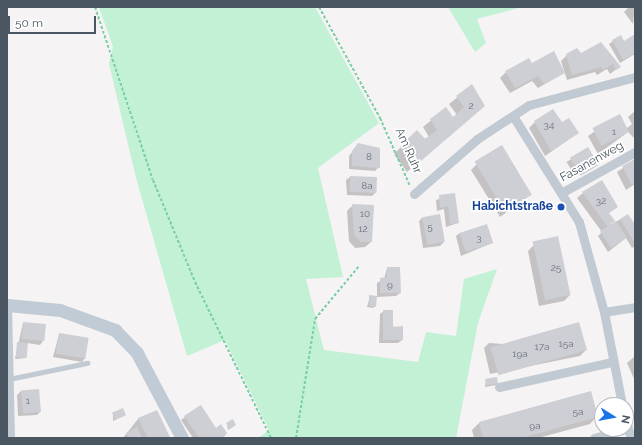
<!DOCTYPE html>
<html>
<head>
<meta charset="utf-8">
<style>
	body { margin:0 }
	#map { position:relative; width:642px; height:445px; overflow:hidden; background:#f5f3f3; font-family:Raleway,sans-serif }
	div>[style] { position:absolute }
	.green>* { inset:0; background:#c3f1d5 }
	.shadow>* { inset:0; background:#0003; transform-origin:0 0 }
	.building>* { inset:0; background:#cdcfd5; transform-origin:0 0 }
	.path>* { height:2px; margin-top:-1px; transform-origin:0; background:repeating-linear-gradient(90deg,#7ad0a6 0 3px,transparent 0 5px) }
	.service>* { height:4.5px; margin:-2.25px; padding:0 2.25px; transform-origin:2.25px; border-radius:2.25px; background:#c1cad2 }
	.minor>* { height:9px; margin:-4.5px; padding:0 4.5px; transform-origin:4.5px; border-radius:4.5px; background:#c1cad2 }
	.secondary>* { height:13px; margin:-6.5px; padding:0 6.5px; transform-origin:6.5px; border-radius:6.5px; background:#c1cbd6 }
	.dots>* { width:11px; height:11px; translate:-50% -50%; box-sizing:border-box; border:2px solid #fff; border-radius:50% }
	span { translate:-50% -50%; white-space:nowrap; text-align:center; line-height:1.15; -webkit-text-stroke:3.5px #fff; paint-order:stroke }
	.number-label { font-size:10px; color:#6b747e }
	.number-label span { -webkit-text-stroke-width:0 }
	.street-label { font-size:12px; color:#4a5661 }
	.transit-label { font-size:12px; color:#164399; font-weight:700 }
	.right { translate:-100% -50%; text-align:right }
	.frame { position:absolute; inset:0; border:8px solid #4a5661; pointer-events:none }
	.north { position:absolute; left:594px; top:397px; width:40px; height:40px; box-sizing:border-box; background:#fff; border:1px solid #b7bbc0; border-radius:50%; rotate:101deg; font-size:11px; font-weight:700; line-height:16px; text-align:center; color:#4a5661 }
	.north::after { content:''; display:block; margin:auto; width:14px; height:18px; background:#1a73e8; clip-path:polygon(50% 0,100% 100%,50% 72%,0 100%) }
	.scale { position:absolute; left:8px; top:16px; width:88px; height:18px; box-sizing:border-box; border:2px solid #4a5661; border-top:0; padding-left:5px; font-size:12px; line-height:14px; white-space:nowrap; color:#4a5661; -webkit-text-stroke:3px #fff; paint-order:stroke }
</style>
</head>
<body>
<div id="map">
	<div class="green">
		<i style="clip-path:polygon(99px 7px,315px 7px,379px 123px,318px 168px,343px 277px,306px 279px,324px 350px,418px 362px,426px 332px,456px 336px,464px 279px,497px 269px,478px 323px,456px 438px,258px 438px,269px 430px,225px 340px,187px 356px,136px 178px,109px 64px,113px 47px)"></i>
		<i style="clip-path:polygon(448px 7px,522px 7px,477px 19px,486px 43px,475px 52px)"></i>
	</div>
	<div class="shadow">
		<i style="clip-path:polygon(629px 7px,635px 7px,633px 24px,624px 12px)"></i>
		<i style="clip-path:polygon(635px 35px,635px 54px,620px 63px,609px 44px,613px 41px,624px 42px)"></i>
		<i style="clip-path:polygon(601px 43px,619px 67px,610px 74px,607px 69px,597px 75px,595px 72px,567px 80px,561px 61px,567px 55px,581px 55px)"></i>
		<i style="clip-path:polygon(531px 65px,564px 73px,538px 88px,532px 81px,510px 93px,500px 78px,506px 72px)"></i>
		<i style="clip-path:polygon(472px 86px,484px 106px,407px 172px,394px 154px,401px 147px,429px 137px,423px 127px,446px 108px,453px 119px,457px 115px,449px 104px)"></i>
		<i style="clip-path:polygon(635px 111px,635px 139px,628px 132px,598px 154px,588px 136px,619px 115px,626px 129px,632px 124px,628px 117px)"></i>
		<i style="clip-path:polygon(535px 122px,562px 123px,578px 133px,545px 156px,529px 128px)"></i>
		<i style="clip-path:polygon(355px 148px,379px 167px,375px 171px,349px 169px,349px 156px)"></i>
		<i style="left:588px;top:149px;width:17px;height:25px;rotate:59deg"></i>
		<i style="clip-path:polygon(635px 160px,635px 184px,626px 190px,617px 172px)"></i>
		<i style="clip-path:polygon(477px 164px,530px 195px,500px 217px,471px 170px)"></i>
		<i style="clip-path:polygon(350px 177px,376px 192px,372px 196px,347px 195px,346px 180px)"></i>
		<i style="clip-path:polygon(583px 193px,617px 206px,608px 214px,613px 221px,608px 226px,621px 219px,635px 226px,635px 246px,632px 248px,626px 238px,608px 252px,598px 236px,602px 232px,577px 198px)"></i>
		<i style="clip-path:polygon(454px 194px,458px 223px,446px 227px,444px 209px,437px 211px,436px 200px)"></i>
		<i style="clip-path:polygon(353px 205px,371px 242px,365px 247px,355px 248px,349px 241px,347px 211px)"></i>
		<i style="clip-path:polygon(423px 217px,444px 242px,440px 246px,423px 248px,419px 221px)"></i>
		<i style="clip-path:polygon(460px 233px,492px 243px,461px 256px,456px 236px)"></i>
		<i style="clip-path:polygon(534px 245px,570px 295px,564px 301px,539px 306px,528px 251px)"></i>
		<i style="clip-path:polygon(387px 268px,400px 293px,396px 296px,377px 297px,377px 283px,384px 279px)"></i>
		<i style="clip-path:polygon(370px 296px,375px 306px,373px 308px,367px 307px)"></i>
		<i style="clip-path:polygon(384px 311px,402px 340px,398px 343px,379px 343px,380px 314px)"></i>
		<i style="clip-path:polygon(23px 323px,43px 341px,40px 345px,27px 343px,26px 358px,15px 359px)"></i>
		<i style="clip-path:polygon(59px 334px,85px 358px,82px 362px,53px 357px)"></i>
		<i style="clip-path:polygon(489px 343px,586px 350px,580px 356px,490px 374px,484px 348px)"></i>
		<i style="clip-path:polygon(635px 356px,635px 381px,627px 363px)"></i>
		<i style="clip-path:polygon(496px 379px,496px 385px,485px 387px,486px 380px)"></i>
		<i style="clip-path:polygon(38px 390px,40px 412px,37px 415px,18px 416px,17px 395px,21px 391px)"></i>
		<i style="clip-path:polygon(200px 406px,222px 438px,193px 438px,181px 420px)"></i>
		<i style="clip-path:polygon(156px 412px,168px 438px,123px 438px,138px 419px)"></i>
		<i style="clip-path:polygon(113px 414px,125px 415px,113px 421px)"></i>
		<i style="clip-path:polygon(597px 416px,590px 424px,538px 438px,474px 438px,472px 430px,479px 423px)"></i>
		<i style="clip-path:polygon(227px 424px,234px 426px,228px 430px)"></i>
	</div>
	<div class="building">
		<i style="clip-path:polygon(635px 34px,635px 53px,623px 60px,612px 40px,621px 35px,624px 41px)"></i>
		<i style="clip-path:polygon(601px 42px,621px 67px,616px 70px,613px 64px,603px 70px,601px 67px,572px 75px,566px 54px,577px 48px,581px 53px)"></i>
		<i style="clip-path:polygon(554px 51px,565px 73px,544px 84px,538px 76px,515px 88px,505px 71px,529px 58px,532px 63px)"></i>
		<i style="clip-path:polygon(472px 84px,485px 106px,415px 166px,400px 146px,417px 130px,425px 139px,437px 130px,430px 119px,446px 107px,453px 117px,464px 107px,456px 96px)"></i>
		<i style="clip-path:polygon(553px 109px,562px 122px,569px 118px,579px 133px,551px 151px,534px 121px)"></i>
		<i style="left:620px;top:114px;width:20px;height:31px;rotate:63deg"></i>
		<i style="clip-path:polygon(358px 143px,380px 148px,380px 168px,352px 166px,352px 151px)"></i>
		<i style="left:502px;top:145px;width:58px;height:32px;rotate:59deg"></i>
		<i style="left:588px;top:147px;width:21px;height:21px;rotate:59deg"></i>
		<i style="clip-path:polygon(635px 159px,635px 183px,632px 185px,622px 166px)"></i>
		<i style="left:350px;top:176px;width:27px;height:16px;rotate:2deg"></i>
		<i style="clip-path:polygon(602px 180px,618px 207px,609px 213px,615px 221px,607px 226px,582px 192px)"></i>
		<i style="clip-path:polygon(455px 193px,459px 223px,450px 224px,448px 206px,440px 208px,439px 195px)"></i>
		<i style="clip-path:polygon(352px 204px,374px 205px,372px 242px,361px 242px,354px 235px)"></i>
		<i style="left:440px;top:214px;width:28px;height:18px;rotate:80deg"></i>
		<i style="clip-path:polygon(628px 214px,635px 224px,635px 243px,620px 219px)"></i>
		<i style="left:616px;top:221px;width:20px;height:19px;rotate:57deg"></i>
		<i style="left:487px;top:224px;width:20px;height:29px;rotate:72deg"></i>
		<i style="left:558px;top:236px;width:60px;height:26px;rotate:78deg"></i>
		<i style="clip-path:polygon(387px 267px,400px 267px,401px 293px,380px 293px,380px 278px,387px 277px)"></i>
		<i style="clip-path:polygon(369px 295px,377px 296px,376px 307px,369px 306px)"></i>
		<i style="clip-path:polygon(383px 310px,393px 310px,393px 327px,403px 326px,403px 340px,383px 340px)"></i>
		<i style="left:23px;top:322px;width:23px;height:17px;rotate:5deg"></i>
		<i style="left:579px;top:322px;width:29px;height:92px;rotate:74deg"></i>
		<i style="left:59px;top:333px;width:30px;height:21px;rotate:9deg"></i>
		<i style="left:17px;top:342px;width:11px;height:15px;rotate:5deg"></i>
		<i style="left:497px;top:377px;width:7px;height:12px;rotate:82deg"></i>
		<i style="left:39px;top:389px;width:23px;height:18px;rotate:85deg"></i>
		<i style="clip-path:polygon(591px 391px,598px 417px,521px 438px,483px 438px,479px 422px)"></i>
		<i style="clip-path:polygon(201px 405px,216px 428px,221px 424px,227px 433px,223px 438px,199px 438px,184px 416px)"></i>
		<i style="left:123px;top:408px;width:8px;height:12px;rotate:67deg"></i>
		<i style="clip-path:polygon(157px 410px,170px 437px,148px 438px,138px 418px)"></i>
		<i style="clip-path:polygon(233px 419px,236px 425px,230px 429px,226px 423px)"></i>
		<i style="clip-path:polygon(137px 427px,142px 438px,129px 438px,126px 433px)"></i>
	</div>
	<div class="path">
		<i style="left:95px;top:7px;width:182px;rotate:71.5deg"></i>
		<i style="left:153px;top:180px;width:110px;rotate:67.6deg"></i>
		<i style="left:195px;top:282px;width:174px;rotate:64deg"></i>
		<i style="left:319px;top:7px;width:127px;rotate:61.2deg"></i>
		<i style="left:380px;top:118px;width:74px;rotate:66.2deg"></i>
		<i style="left:296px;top:438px;width:121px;rotate:-80.9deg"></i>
		<i style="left:315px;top:319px;width:70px;rotate:-50.2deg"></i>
	</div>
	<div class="service">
		<i style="left:9px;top:379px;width:80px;rotate:-11.6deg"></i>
	</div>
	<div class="minor">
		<i style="left:513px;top:116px;width:125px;rotate:58.1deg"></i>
		<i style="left:579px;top:222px;width:93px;rotate:74.5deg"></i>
		<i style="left:604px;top:312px;width:95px;rotate:79deg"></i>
		<i style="left:561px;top:193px;width:85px;rotate:-29deg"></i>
		<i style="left:414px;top:194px;width:84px;rotate:-41.1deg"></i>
		<i style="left:477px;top:139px;width:62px;rotate:-33.2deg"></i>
		<i style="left:529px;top:105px;width:110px;rotate:-14.8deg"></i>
		<i style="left:7px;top:305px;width:133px;rotate:88.7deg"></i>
		<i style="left:604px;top:312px;width:31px;rotate:-9deg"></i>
		<i style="left:499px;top:387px;width:116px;rotate:-12.5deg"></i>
		<i style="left:626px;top:421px;width:18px;rotate:74deg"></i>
		<i style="left:594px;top:438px;width:35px;rotate:-16deg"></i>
	</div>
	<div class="secondary">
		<i style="left:7px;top:305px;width:53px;rotate:5.4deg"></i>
		<i style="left:60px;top:310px;width:59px;rotate:20deg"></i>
		<i style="left:115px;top:330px;width:32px;rotate:46deg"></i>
		<i style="left:137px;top:353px;width:96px;rotate:62.1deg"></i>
	</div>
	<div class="dots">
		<i style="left:561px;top:207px;background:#1a4fb4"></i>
	</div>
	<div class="number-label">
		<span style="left:471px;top:106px">2</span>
		<span style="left:549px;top:125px">34</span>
		<span style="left:614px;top:132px">1</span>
		<span style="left:369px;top:157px">8</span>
		<span style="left:367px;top:186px">8a</span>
		<span style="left:601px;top:201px">32</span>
		<span style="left:365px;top:214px">10</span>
		<span style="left:430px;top:227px">5</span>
		<span style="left:363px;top:229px">12</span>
		<span style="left:479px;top:238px">3</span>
		<span style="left:556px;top:268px">25</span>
		<span style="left:390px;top:285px">9</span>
		<span style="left:566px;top:344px">15a</span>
		<span style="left:542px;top:347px">17a</span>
		<span style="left:520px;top:354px">19a</span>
		<span style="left:28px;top:401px">1</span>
		<span style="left:578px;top:412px">5a</span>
		<span style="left:535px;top:426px">9a</span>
	</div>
	<div class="street-label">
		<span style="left:408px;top:151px;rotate:66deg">Am Ruhr</span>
		<span style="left:592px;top:162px;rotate:-29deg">Fasanenweg</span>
	</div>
	<div class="transit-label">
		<span class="right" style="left:553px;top:207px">Habichtstraße</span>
	</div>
	<div class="frame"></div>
	<div class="north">N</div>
	<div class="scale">50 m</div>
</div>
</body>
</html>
